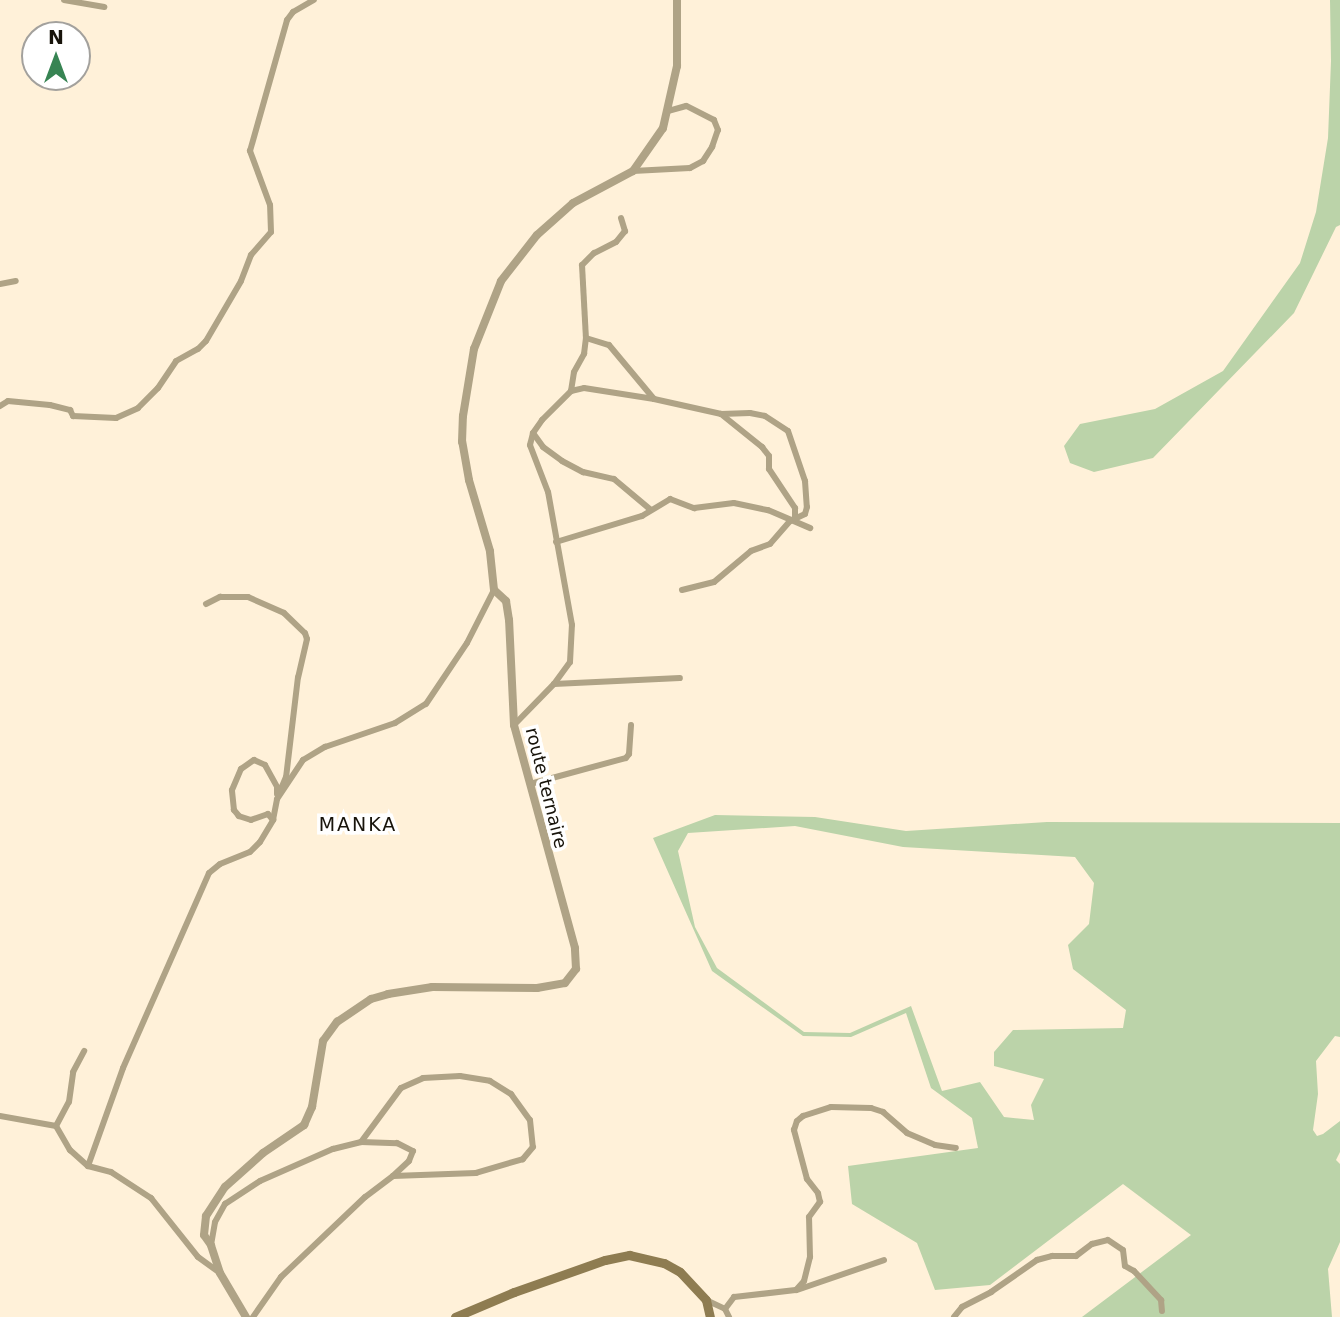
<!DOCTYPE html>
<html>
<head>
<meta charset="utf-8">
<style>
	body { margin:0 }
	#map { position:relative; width:1340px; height:1317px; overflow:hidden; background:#fff1d9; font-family:"DejaVu Sans",sans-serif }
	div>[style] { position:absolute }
	.green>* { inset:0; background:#bbd3a9 }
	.minor>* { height:6px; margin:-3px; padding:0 3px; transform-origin:3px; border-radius:3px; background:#afa386 }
	.tertiary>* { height:8px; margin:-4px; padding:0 4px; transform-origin:4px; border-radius:4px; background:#afa386 }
	.secondary>* { height:9px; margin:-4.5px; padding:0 4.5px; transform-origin:4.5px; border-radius:4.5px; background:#8e7c51 }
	span { translate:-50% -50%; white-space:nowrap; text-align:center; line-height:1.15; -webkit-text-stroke:7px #fff; paint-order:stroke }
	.street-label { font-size:18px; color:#18140b }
	.neighbourhood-label { font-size:19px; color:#18140b; letter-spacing:2px }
	.north { position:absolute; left:21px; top:21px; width:70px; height:70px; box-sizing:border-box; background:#fff; border:2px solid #a3a19d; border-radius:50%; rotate:0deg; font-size:19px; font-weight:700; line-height:28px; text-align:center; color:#18140b }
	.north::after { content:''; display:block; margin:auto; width:24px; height:32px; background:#378453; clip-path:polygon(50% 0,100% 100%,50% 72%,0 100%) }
</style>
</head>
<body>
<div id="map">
	<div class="green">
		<i style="clip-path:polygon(1330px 0,1340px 0,1340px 225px,1336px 227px,1294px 313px,1153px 458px,1094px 472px,1070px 463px,1064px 446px,1080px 424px,1155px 409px,1223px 371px,1300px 263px,1316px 212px,1328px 138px,1331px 61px)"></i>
		<i style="clip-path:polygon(evenodd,715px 815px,815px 817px,906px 831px,1047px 822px,1340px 823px,1340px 1037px,1335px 1036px,1316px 1061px,1318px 1094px,1313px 1130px,1317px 1136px,1323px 1134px,1340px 1121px,1340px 1152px,1336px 1160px,1340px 1164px,1340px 1242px,1328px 1269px,1332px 1317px,1082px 1317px,1191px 1235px,1123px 1184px,990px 1285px,935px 1290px,917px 1243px,852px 1204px,848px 1166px,978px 1148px,972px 1118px,931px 1088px,906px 1013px,851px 1037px,803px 1036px,712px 971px,653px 838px,715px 815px,795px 826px,903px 847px,1075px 857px,1094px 883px,1089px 924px,1068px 945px,1073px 969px,1126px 1010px,1123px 1028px,1013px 1030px,994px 1052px,994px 1066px,1044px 1079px,1031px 1105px,1034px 1120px,1004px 1117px,980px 1082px,942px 1091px,911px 1006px,850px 1033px,804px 1032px,717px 968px,695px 927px,678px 851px,688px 833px,795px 826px)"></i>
	</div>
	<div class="minor">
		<i style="left:64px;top:0;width:41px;rotate:9.9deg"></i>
		<i style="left:633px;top:171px;width:57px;rotate:-3deg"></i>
		<i style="left:690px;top:168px;width:15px;rotate:-28deg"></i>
		<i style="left:703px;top:161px;width:17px;rotate:-57deg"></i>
		<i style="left:712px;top:147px;width:18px;rotate:-71deg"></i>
		<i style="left:718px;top:130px;width:11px;rotate:-112deg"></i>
		<i style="left:714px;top:120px;width:31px;rotate:-153deg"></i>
		<i style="left:686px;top:106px;width:19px;rotate:164deg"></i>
		<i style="left:621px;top:218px;width:14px;rotate:73deg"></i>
		<i style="left:625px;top:231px;width:14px;rotate:129deg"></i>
		<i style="left:616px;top:242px;width:25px;rotate:153deg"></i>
		<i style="left:594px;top:253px;width:17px;rotate:135deg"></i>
		<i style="left:582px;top:265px;width:73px;rotate:86.9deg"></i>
		<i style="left:586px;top:338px;width:24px;rotate:17deg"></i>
		<i style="left:609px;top:345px;width:70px;rotate:50.2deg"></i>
		<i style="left:0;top:284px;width:16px;rotate:-11deg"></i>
		<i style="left:571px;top:391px;width:19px;rotate:-81deg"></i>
		<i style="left:574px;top:372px;width:21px;rotate:-61deg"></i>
		<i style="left:584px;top:354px;width:16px;rotate:-83deg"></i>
		<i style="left:0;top:406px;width:9px;rotate:-32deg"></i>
		<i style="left:8px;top:401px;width:42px;rotate:5.4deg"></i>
		<i style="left:50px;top:405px;width:21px;rotate:14deg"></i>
		<i style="left:70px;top:410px;width:7px;rotate:63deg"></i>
		<i style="left:73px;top:416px;width:43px;rotate:2.7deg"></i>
		<i style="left:116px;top:418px;width:24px;rotate:-24deg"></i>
		<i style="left:138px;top:408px;width:28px;rotate:-45deg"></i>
		<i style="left:158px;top:388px;width:32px;rotate:-56deg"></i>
		<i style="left:176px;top:361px;width:25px;rotate:-29deg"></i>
		<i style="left:198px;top:349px;width:11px;rotate:-45deg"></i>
		<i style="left:206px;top:341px;width:69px;rotate:-59.7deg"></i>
		<i style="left:241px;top:281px;width:28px;rotate:-69deg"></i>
		<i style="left:251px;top:255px;width:30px;rotate:-49deg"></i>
		<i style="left:271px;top:232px;width:27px;rotate:-92deg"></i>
		<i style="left:270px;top:205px;width:58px;rotate:-110.3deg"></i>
		<i style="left:250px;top:151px;width:136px;rotate:-74.2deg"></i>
		<i style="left:287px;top:20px;width:10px;rotate:-53deg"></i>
		<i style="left:293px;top:12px;width:24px;rotate:-30deg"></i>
		<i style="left:721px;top:414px;width:53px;rotate:38.8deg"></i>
		<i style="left:762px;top:447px;width:11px;rotate:52deg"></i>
		<i style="left:769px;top:456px;width:13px;rotate:90deg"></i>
		<i style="left:769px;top:469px;width:47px;rotate:56.3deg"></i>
		<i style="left:795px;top:508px;width:10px;rotate:90deg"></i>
		<i style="left:533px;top:433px;width:17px;rotate:54deg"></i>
		<i style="left:543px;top:447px;width:24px;rotate:36deg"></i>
		<i style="left:562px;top:461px;width:24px;rotate:28deg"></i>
		<i style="left:583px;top:472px;width:32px;rotate:13deg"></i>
		<i style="left:614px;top:479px;width:48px;rotate:40deg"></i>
		<i style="left:556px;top:542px;width:90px;rotate:-16.8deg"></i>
		<i style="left:642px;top:516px;width:33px;rotate:-31deg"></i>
		<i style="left:670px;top:499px;width:26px;rotate:21deg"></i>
		<i style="left:694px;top:508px;width:40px;rotate:-7.1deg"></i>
		<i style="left:734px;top:503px;width:35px;rotate:12deg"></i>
		<i style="left:768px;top:510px;width:46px;rotate:23.2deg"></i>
		<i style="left:206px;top:604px;width:16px;rotate:-27deg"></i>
		<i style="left:220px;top:597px;width:28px"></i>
		<i style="left:248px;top:597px;width:39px;rotate:24deg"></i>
		<i style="left:284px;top:613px;width:29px;rotate:44deg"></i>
		<i style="left:305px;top:633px;width:6px;rotate:72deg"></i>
		<i style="left:307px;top:639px;width:39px;rotate:103deg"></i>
		<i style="left:298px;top:677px;width:101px;rotate:96.8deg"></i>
		<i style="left:286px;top:777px;width:15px;rotate:113deg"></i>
		<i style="left:554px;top:684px;width:126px;rotate:-2.7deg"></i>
		<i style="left:514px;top:725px;width:57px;rotate:-45.7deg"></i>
		<i style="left:554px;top:684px;width:27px;rotate:-54deg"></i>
		<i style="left:570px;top:662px;width:37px;rotate:-87deg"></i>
		<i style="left:572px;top:625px;width:135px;rotate:-100.2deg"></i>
		<i style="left:548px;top:492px;width:50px;rotate:-111deg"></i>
		<i style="left:530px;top:445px;width:12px;rotate:-76deg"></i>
		<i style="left:533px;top:433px;width:16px;rotate:-55deg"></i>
		<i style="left:542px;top:420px;width:41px;rotate:-45deg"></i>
		<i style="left:571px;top:391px;width:13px;rotate:-13deg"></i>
		<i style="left:584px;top:388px;width:71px;rotate:8.9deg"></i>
		<i style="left:654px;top:399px;width:69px;rotate:12.6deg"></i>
		<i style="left:721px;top:414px;width:29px;rotate:-2deg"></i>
		<i style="left:750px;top:413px;width:15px;rotate:11deg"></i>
		<i style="left:765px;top:416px;width:27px;rotate:33deg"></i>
		<i style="left:788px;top:431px;width:53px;rotate:71.2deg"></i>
		<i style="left:805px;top:481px;width:26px;rotate:86deg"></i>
		<i style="left:807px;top:507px;width:7px;rotate:106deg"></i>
		<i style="left:805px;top:514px;width:17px;rotate:155deg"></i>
		<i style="left:790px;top:521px;width:30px;rotate:131deg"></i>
		<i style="left:770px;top:544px;width:20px;rotate:160deg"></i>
		<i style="left:751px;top:551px;width:48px;rotate:140deg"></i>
		<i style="left:714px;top:582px;width:33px;rotate:166deg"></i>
		<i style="left:530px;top:784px;width:99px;rotate:-15.2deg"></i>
		<i style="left:626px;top:758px;width:5px;rotate:-53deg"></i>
		<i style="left:629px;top:754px;width:29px;rotate:-86deg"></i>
		<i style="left:273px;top:820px;width:8px;rotate:-130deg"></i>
		<i style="left:268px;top:814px;width:18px;rotate:161deg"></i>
		<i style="left:251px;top:820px;width:13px;rotate:-162deg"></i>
		<i style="left:239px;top:816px;width:8px;rotate:-130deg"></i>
		<i style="left:234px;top:810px;width:20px;rotate:-96deg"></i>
		<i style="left:232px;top:790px;width:23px;rotate:-67deg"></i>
		<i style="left:241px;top:769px;width:16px;rotate:-35deg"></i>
		<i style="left:254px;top:760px;width:12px;rotate:24deg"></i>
		<i style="left:265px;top:765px;width:25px;rotate:61deg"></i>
		<i style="left:277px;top:787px;width:7px;rotate:90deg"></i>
		<i style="left:0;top:1116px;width:57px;rotate:10.1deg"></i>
		<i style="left:56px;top:1126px;width:28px;rotate:60deg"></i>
		<i style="left:70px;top:1150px;width:24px;rotate:42deg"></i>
		<i style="left:88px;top:1166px;width:24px;rotate:15deg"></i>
		<i style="left:111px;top:1172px;width:48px;rotate:33deg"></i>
		<i style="left:151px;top:1198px;width:75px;rotate:51.5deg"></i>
		<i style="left:198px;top:1257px;width:27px;rotate:36deg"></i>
		<i style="left:56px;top:1126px;width:27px;rotate:-62deg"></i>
		<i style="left:69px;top:1102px;width:30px;rotate:-82deg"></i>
		<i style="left:73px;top:1072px;width:24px;rotate:-62deg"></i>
		<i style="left:361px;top:1142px;width:67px;rotate:-53.5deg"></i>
		<i style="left:401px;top:1088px;width:24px;rotate:-24deg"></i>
		<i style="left:423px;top:1078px;width:37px;rotate:-3deg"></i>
		<i style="left:460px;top:1076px;width:30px;rotate:9deg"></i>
		<i style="left:490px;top:1081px;width:25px;rotate:32deg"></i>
		<i style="left:511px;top:1094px;width:32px;rotate:54deg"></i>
		<i style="left:530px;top:1120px;width:27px;rotate:84deg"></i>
		<i style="left:533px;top:1147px;width:16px;rotate:130deg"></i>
		<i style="left:523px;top:1159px;width:49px;rotate:163.4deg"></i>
		<i style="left:476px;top:1173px;width:83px;rotate:177.9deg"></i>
		<i style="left:88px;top:1166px;width:104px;rotate:-70.3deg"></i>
		<i style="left:123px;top:1068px;width:213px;rotate:-66.2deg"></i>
		<i style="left:209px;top:873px;width:14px;rotate:-39deg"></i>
		<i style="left:220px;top:864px;width:32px;rotate:-22deg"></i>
		<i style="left:250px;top:852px;width:14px;rotate:-45deg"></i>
		<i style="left:260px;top:842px;width:26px;rotate:-59deg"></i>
		<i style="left:273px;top:820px;width:21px;rotate:-79deg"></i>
		<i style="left:277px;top:799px;width:47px;rotate:-56.3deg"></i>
		<i style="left:303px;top:760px;width:26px;rotate:-31deg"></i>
		<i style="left:325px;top:747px;width:74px;rotate:-18.9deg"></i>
		<i style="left:395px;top:723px;width:36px;rotate:-32deg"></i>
		<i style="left:426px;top:704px;width:73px;rotate:-56.1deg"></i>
		<i style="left:467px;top:643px;width:59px;rotate:-63deg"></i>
		<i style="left:211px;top:1245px;width:23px;rotate:-80deg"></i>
		<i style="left:215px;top:1222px;width:21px;rotate:-61deg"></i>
		<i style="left:225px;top:1204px;width:42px;rotate:-33.3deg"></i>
		<i style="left:260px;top:1181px;width:80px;rotate:-23.7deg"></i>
		<i style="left:333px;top:1149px;width:29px;rotate:-14deg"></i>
		<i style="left:361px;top:1142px;width:36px;rotate:2deg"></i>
		<i style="left:397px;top:1143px;width:18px;rotate:27deg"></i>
		<i style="left:413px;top:1151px;width:11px;rotate:112deg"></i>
		<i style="left:409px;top:1161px;width:22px;rotate:137deg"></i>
		<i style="left:393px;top:1176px;width:35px;rotate:143deg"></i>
		<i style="left:365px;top:1197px;width:116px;rotate:136.4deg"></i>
		<i style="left:281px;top:1277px;width:49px;rotate:125deg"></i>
		<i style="left:797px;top:1290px;width:92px;rotate:-19deg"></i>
		<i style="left:706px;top:1300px;width:21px;rotate:25deg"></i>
		<i style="left:725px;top:1309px;width:9px;rotate:63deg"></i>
		<i style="left:725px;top:1309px;width:15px;rotate:-53deg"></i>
		<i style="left:734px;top:1297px;width:62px;rotate:-6.4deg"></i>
		<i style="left:796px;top:1290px;width:12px;rotate:-48deg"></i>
		<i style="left:804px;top:1281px;width:25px;rotate:-76deg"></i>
		<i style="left:810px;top:1257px;width:40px;rotate:-91.4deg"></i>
		<i style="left:809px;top:1217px;width:19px;rotate:-54deg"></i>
		<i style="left:820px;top:1202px;width:9px;rotate:-103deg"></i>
		<i style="left:818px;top:1193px;width:18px;rotate:-128deg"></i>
		<i style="left:807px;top:1179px;width:51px;rotate:-104.9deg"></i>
		<i style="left:794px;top:1130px;width:9px;rotate:-72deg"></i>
		<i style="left:797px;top:1121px;width:8px;rotate:-40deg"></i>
		<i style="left:803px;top:1116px;width:29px;rotate:-18deg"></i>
		<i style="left:831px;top:1107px;width:40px;rotate:1.4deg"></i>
		<i style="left:871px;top:1108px;width:13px;rotate:18deg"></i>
		<i style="left:883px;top:1112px;width:32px;rotate:41deg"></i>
		<i style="left:907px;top:1133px;width:30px;rotate:23deg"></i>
		<i style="left:935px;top:1145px;width:21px;rotate:8deg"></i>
		<i style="left:954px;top:1317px;width:13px;rotate:-51deg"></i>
		<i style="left:962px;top:1307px;width:33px;rotate:-27deg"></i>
		<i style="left:991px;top:1292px;width:56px;rotate:-34.8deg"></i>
		<i style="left:1037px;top:1260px;width:16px;rotate:-15deg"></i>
		<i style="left:1052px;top:1256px;width:24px"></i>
		<i style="left:1076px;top:1256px;width:20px;rotate:-37deg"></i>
		<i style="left:1092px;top:1244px;width:16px;rotate:-14deg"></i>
		<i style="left:1108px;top:1240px;width:18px;rotate:34deg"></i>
		<i style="left:1123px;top:1250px;width:16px;rotate:83deg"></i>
		<i style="left:1125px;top:1266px;width:10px;rotate:29deg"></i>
		<i style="left:1134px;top:1271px;width:40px;rotate:47deg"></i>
		<i style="left:1161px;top:1300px;width:11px;rotate:85deg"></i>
	</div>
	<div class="tertiary">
		<i style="left:246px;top:1317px;width:51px;rotate:-120.6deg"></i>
		<i style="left:220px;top:1273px;width:29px;rotate:-108deg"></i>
		<i style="left:211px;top:1245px;width:12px;rotate:-125deg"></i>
		<i style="left:204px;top:1235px;width:19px;rotate:-84deg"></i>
		<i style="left:206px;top:1216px;width:35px;rotate:-57deg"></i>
		<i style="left:225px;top:1187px;width:51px;rotate:-41.8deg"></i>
		<i style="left:263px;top:1153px;width:50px;rotate:-34.3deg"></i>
		<i style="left:304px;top:1125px;width:20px;rotate:-66deg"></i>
		<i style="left:312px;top:1107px;width:67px;rotate:-80.5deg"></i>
		<i style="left:323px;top:1041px;width:24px;rotate:-54deg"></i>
		<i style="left:337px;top:1022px;width:41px;rotate:-34.1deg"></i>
		<i style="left:371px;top:999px;width:18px;rotate:-16deg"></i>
		<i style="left:388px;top:994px;width:45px;rotate:-9deg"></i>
		<i style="left:432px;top:987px;width:105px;rotate:0.5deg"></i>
		<i style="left:537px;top:988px;width:28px;rotate:-10deg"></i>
		<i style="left:565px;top:983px;width:18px;rotate:-52deg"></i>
		<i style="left:576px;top:969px;width:21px;rotate:-93deg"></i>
		<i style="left:575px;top:948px;width:231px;rotate:-105.3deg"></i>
		<i style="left:514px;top:725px;width:105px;rotate:-92.7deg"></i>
		<i style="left:509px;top:620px;width:19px;rotate:-99deg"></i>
		<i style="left:506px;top:601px;width:16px;rotate:-137deg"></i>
		<i style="left:494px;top:590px;width:39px;rotate:-96deg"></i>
		<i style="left:490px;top:551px;width:74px;rotate:-106.5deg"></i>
		<i style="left:469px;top:480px;width:39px;rotate:-100deg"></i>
		<i style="left:462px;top:442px;width:26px;rotate:-88deg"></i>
		<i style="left:463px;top:416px;width:68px;rotate:-80.7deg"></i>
		<i style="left:474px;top:349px;width:73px;rotate:-68.3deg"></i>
		<i style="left:501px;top:281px;width:58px;rotate:-52deg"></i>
		<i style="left:537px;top:235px;width:48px;rotate:-41.6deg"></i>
		<i style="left:573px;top:203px;width:68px;rotate:-28.1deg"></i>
		<i style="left:633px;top:171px;width:52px;rotate:-55.1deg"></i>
		<i style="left:663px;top:128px;width:64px;rotate:-77.3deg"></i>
		<i style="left:677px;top:66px;width:66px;rotate:-90deg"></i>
	</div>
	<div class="secondary">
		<i style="left:455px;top:1317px;width:64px;rotate:-23deg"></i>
		<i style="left:514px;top:1292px;width:96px;rotate:-19.4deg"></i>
		<i style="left:605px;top:1260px;width:25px;rotate:-12deg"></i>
		<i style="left:629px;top:1255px;width:36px;rotate:13deg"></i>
		<i style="left:664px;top:1263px;width:18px;rotate:29deg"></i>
		<i style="left:680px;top:1272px;width:38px;rotate:47deg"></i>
		<i style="left:706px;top:1300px;width:17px;rotate:77deg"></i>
	</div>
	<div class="street-label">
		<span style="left:546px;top:788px;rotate:76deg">route ternaire</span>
	</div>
	<div class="neighbourhood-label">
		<span style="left:358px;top:825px">MANKA</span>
	</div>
	<div class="north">N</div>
</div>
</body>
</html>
